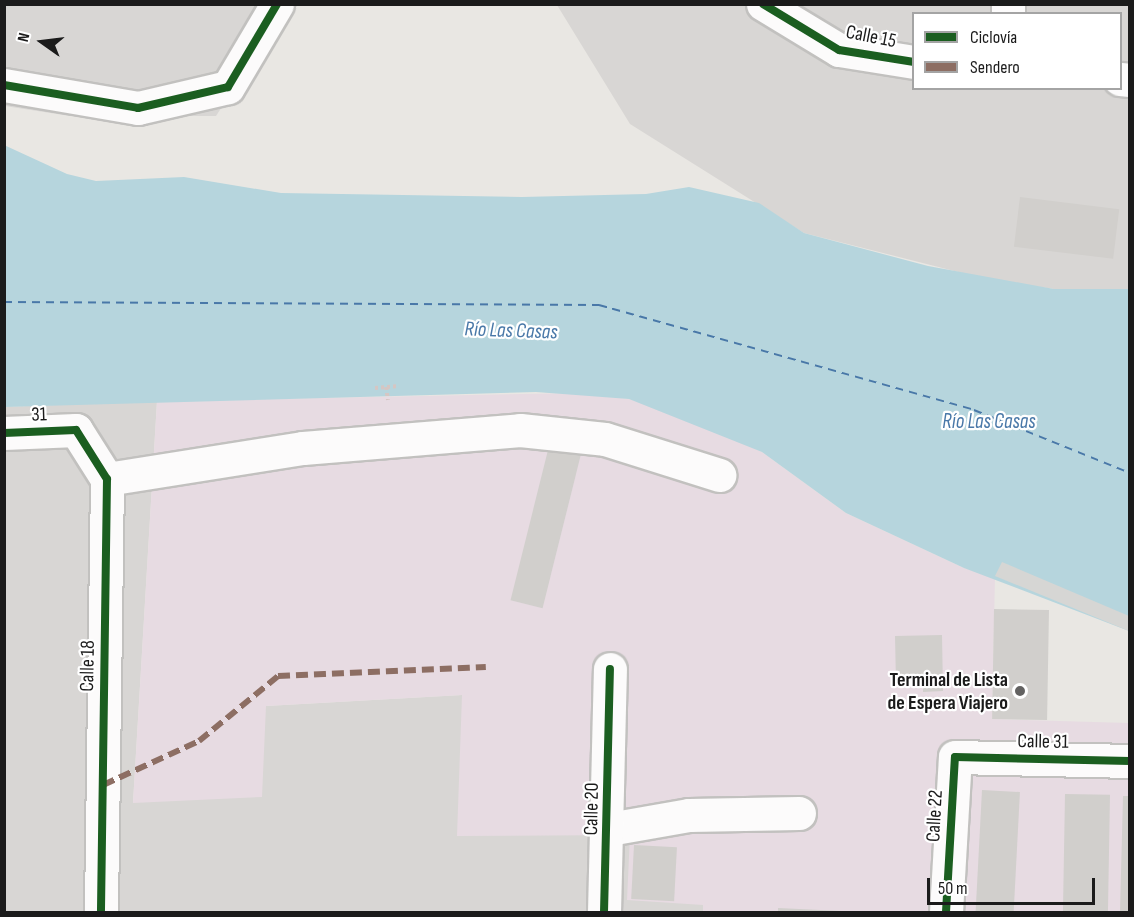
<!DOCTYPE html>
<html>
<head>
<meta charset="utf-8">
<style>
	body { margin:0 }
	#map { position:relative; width:1134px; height:917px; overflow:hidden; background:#e9e7e3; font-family:"Sofia Sans Condensed",sans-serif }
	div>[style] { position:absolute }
	.residential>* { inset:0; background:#d8d6d4 }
	.industrial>* { inset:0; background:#e7dbe2 }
	.water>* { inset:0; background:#b6d5dd }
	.pier>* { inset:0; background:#d6d6d4 }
	.ferry>* { height:1.5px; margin-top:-0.75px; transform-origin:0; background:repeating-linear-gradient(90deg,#4978a8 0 8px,transparent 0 14px) }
	.building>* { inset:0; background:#d1cfcc; transform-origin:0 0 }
	.path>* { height:4px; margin-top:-2px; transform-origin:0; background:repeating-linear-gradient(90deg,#d5c6c3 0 3px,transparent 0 6px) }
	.roads { filter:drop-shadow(2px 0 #c2c1bf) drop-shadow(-2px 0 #c2c1bf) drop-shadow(0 2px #c2c1bf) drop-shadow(0 -2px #c2c1bf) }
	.minor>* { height:33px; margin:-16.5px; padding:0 16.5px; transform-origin:16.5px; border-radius:16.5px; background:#fcfbfb }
	.quiet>* { height:6px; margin-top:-3px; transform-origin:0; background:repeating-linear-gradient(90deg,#8d6e63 0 12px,transparent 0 18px) }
	.cycleway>* { height:8px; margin:-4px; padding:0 4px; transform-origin:4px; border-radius:4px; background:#1b5e20 }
	.dots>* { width:16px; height:16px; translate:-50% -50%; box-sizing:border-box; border:3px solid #fff; border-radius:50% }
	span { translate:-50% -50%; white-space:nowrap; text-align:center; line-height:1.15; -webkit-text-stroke:4.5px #fff; paint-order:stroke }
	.street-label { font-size:20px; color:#1b1b1b }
	.poi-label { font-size:20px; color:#1b1b1b; font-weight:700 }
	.right { translate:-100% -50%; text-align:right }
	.water-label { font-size:21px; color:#4978a8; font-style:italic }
	.frame { position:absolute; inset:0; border:6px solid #1b1b1b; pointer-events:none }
	.legend { position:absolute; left:912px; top:12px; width:210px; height:78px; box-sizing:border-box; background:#fff; border:2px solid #a4a4a4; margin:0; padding:8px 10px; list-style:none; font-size:18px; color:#1b1b1b }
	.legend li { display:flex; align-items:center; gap:12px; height:30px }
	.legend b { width:30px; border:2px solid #a4a4a4 }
	.north { position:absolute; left:12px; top:12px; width:60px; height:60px; -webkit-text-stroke:4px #fff; paint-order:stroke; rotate:284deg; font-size:16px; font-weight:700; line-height:24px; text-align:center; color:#1b1b1b }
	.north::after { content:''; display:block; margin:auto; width:21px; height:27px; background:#1b1b1b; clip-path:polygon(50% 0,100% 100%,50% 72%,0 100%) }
	.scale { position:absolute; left:927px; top:878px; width:168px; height:27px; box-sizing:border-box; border:3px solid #1b1b1b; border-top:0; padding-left:8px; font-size:18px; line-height:21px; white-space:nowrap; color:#1b1b1b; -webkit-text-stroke:4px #fff; paint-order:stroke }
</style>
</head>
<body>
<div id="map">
	<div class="residential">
		<i style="clip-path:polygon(4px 5px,288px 5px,216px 116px,70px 116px,5px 106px)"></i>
		<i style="clip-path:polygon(evenodd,557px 5px,1129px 5px,1129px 289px,1054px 289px,986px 279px,804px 233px,630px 124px,557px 5px,914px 14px,1120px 14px,1120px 88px,914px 88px,914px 14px)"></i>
		<i style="clip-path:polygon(157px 401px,133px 803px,266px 706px,462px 695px,630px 835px,704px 905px,703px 912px,5px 912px,4px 407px)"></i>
	</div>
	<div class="industrial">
		<i style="clip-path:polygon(578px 393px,629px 399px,692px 420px,762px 452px,846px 513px,964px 568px,995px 576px,992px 719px,1129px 723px,1129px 912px,703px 912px,703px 905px,627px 900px,630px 835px,457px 836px,462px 695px,266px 706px,262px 797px,133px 803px,157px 401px)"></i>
	</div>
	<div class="water">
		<i style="clip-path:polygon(4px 145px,67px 174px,96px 181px,184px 177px,281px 193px,522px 197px,646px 194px,689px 187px,759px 203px,804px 233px,928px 266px,1054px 289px,1129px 289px,1129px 631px,964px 568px,846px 513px,762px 452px,629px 399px,536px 392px,5px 407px)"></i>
	</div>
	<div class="pier">
		<i style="clip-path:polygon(1002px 562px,1129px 616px,1129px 631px,995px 576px)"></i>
	</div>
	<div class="ferry">
		<i style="left:4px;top:302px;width:595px;rotate:0.29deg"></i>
		<i style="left:599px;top:305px;width:389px;rotate:15.6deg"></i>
		<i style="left:974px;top:410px;width:168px;rotate:22deg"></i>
	</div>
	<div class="building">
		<i style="left:1020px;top:197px;width:100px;height:50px;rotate:7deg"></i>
		<i style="left:549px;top:446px;width:33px;height:159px;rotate:14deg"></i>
		<i style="left:994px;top:609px;width:55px;height:110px;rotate:1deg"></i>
		<i style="clip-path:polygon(942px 635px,943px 691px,923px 692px,923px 682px,896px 683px,895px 636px)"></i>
		<i style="left:982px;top:790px;width:38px;height:122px;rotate:3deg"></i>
		<i style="left:1065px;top:794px;width:45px;height:118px;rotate:1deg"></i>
		<i style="clip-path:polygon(1123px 796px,1130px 796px,1130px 912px,1120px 912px)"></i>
		<i style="left:634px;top:845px;width:43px;height:54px;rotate:3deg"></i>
		<i style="clip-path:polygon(778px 908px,842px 911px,842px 912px,778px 912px)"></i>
	</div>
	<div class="path">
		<i style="left:386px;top:387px;width:13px;rotate:81deg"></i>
		<i style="left:375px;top:388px;width:24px;rotate:-5deg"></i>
	</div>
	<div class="roads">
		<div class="minor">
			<i style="left:763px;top:4px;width:89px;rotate:31.2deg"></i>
			<i style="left:839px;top:50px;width:76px;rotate:9.1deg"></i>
			<i style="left:1008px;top:14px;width:10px;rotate:-90deg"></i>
			<i style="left:1120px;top:79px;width:10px;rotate:6deg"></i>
			<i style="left:4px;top:85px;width:136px;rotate:9.7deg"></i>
			<i style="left:138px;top:108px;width:92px;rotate:-13.1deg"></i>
			<i style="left:228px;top:87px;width:96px;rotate:-59.4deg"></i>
			<i style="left:4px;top:433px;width:72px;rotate:-2.4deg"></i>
			<i style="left:76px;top:430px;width:58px;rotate:57.7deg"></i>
			<i style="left:107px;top:479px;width:433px;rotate:90.8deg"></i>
			<i style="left:107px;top:479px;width:198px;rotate:-9deg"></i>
			<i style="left:303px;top:448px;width:218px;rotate:-4.7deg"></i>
			<i style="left:520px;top:430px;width:85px;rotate:6deg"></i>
			<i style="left:605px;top:439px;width:120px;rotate:17.5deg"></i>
			<i style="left:609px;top:829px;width:81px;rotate:-9.9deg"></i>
			<i style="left:689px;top:815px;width:110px;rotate:-1deg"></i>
			<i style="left:604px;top:912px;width:243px;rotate:-88.6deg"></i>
			<i style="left:946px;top:912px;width:155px;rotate:-86.7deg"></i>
			<i style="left:955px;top:757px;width:175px;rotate:1.3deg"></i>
		</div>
	</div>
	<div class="quiet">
		<i style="left:103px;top:785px;width:106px;rotate:-24.6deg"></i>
		<i style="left:199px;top:741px;width:102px;rotate:-39.4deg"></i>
		<i style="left:278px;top:676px;width:208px;rotate:-2.5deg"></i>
	</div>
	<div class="cycleway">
		<i style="left:763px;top:4px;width:89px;rotate:31.2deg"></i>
		<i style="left:839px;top:50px;width:76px;rotate:9.1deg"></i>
		<i style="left:4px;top:85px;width:136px;rotate:9.7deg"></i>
		<i style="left:138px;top:108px;width:92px;rotate:-13.1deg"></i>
		<i style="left:228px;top:87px;width:96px;rotate:-59.4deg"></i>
		<i style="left:4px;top:433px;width:72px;rotate:-2.4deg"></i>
		<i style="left:76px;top:430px;width:58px;rotate:57.7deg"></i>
		<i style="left:107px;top:479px;width:433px;rotate:90.8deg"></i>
		<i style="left:604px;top:912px;width:243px;rotate:-88.6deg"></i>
		<i style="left:946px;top:912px;width:155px;rotate:-86.7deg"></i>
		<i style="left:955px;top:757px;width:175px;rotate:1.3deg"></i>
	</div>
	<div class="dots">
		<i style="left:1020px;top:691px;background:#636261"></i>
	</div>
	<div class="street-label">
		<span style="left:871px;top:37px;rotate:11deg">Calle 15</span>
		<span style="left:39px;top:415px;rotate:-2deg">31</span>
		<span style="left:88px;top:666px;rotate:-89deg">Calle 18</span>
		<span style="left:1043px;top:742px;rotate:1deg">Calle 31</span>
		<span style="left:592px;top:809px;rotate:-89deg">Calle 20</span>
		<span style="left:935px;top:816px;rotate:-87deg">Calle 22</span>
	</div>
	<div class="poi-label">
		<span class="right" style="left:1008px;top:692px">Terminal de Lista<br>de Espera Viajero</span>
	</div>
	<div class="water-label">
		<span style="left:511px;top:331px;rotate:2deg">Río Las Casas</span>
		<span style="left:989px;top:422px">Río Las Casas</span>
	</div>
	<div class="frame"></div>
	<ul class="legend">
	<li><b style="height:8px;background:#1b5e20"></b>Ciclovía</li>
	<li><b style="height:8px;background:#8d6e63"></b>Sendero</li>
	</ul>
	<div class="north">N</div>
	<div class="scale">50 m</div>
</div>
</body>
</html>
